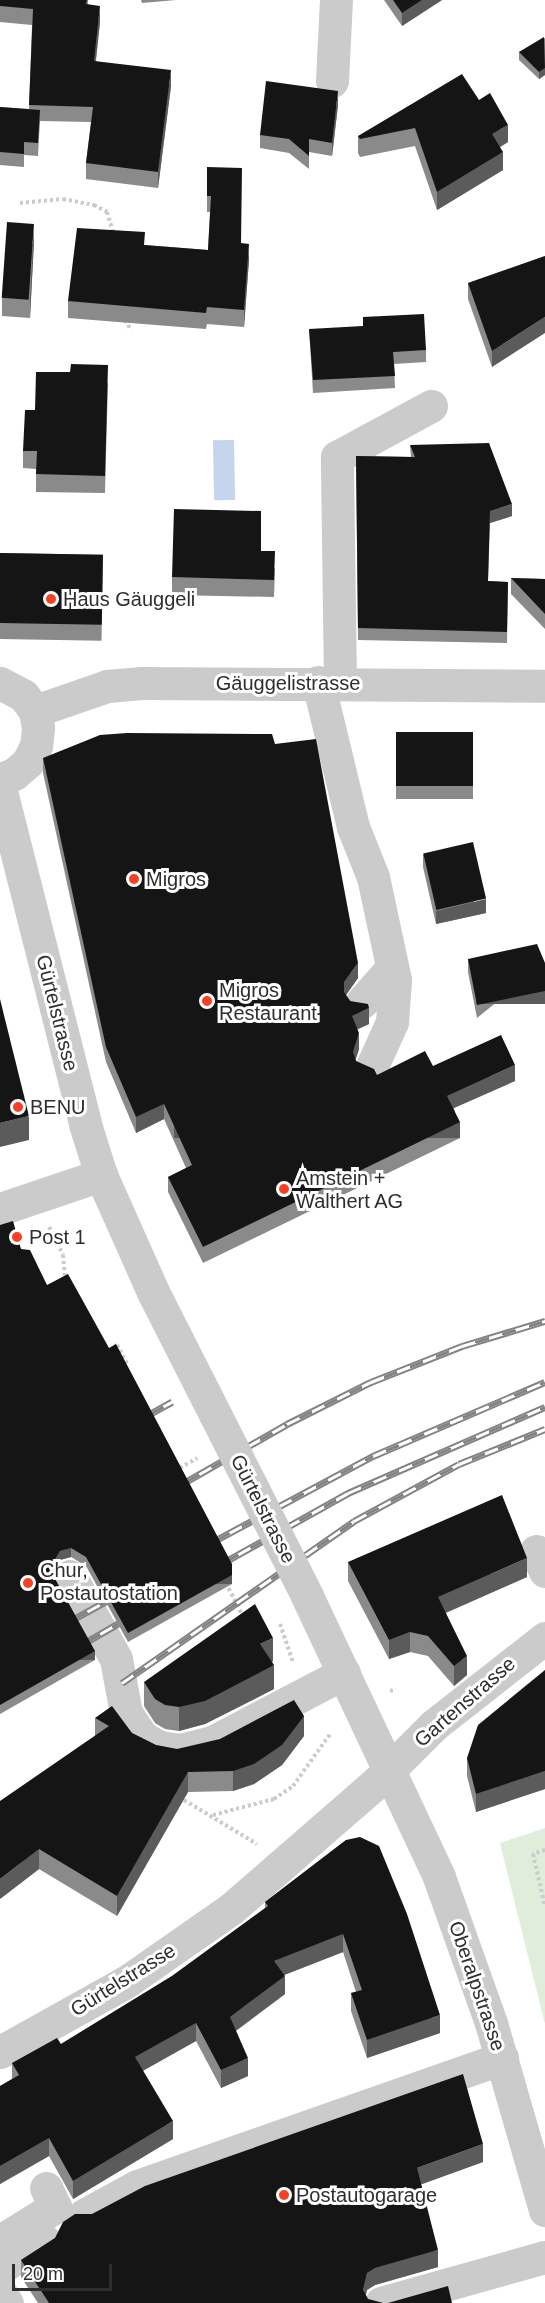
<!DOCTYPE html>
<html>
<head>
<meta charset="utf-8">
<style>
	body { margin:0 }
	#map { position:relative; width:545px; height:2303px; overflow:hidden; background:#fff; font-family:Arial,sans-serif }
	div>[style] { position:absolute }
	.green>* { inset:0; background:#e0edda }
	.water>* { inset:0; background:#c5d5ee; transform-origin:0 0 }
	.path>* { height:4px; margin-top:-2px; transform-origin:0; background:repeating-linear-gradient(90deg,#cbcbcb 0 3px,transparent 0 6px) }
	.minor>* { height:33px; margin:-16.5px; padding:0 16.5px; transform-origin:16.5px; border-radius:16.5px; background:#cbcbcb }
	.rail>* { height:7px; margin-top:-3.5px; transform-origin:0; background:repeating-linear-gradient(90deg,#fff 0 14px,#838383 0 28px); box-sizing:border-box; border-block:2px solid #838383 }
	.minor-bridge>* { height:33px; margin:-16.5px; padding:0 16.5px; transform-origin:16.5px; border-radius:16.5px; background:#cbcbcb }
	.wall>* { inset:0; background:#8a8a8a; transform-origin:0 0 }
	.shaded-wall>* { inset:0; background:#5b5b5b; transform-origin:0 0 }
	.building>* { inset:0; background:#151515; transform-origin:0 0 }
	.dots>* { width:16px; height:16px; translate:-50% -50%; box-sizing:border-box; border:3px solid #fff; border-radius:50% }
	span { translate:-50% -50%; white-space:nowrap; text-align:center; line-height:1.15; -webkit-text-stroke:6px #fff; paint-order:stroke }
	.poi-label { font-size:20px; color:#2e2e2e }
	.left { translate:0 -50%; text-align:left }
	.street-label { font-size:20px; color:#2e2e2e }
	.scale { position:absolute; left:12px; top:2264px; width:100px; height:27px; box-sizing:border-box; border:3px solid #2e2e2e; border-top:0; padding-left:8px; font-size:18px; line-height:21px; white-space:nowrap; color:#2e2e2e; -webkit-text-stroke:4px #fff; paint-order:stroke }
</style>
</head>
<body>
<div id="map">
	<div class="green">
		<i style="clip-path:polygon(545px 1828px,545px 2024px,500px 1843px)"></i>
	</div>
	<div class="water">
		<i style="left:234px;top:440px;width:60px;height:21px;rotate:89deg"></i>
	</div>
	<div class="path">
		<i style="left:20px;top:203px;width:43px;rotate:-5.3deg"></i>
		<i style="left:63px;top:199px;width:32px;rotate:11deg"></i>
		<i style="left:94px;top:205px;width:15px;rotate:28deg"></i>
		<i style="left:107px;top:212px;width:24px;rotate:73deg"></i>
		<i style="left:125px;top:320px;width:12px;rotate:59deg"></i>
		<i style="left:49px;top:1227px;width:31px;rotate:63deg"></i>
		<i style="left:63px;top:1255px;width:24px;rotate:85deg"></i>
		<i style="left:114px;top:1346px;width:3px;rotate:-18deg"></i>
		<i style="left:117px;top:1345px;width:21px;rotate:62deg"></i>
		<i style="left:178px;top:1465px;width:4px;rotate:56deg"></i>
		<i style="left:180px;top:1468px;width:20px;rotate:-30deg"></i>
		<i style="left:226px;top:1583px;width:37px;rotate:63deg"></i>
		<i style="left:280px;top:1624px;width:40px;rotate:71.1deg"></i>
		<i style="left:390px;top:1691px;width:6px;rotate:-18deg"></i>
		<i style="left:179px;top:1797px;width:91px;rotate:31.1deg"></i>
		<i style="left:213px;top:1815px;width:63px;rotate:-14.7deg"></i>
		<i style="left:274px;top:1799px;width:23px;rotate:-34deg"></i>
		<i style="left:293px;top:1786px;width:65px;rotate:-54.4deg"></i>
		<i style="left:545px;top:1850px;width:13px;rotate:162deg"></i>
		<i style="left:533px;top:1854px;width:54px;rotate:77.2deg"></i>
	</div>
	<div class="minor">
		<i style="left:332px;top:81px;width:81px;rotate:-87.2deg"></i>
		<i style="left:318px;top:682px;width:149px;rotate:76.4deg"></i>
		<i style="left:353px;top:827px;width:54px;rotate:68.2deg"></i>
		<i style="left:373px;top:877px;width:105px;rotate:77.9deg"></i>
		<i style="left:395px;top:980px;width:42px;rotate:94.1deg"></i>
		<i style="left:392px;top:1022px;width:48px;rotate:114.4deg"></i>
		<i style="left:0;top:683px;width:27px;rotate:28deg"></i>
		<i style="left:24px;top:696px;width:19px;rotate:54deg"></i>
		<i style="left:35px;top:711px;width:17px;rotate:80deg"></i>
		<i style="left:38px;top:728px;width:18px;rotate:96deg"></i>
		<i style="left:36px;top:746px;width:18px;rotate:117deg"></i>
		<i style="left:28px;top:762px;width:18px;rotate:139deg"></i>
		<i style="left:14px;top:774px;width:15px;rotate:160deg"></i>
		<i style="left:340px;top:683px;width:226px;rotate:-90.8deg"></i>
		<i style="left:337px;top:457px;width:107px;rotate:-28.5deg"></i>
		<i style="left:35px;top:711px;width:76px;rotate:-19.1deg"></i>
		<i style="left:107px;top:686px;width:35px;rotate:-5deg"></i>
		<i style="left:142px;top:683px;width:403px;rotate:0.4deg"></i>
		<i style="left:0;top:787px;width:348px;rotate:75.8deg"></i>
		<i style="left:85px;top:1124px;width:53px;rotate:72.6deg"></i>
		<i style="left:101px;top:1175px;width:128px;rotate:66deg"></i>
		<i style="left:362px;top:1002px;width:45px;rotate:-48.6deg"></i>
		<i style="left:0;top:1209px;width:107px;rotate:-18.6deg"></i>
		<i style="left:536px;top:1551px;width:22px;rotate:66deg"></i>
		<i style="left:70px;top:1576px;width:95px;rotate:61deg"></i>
		<i style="left:116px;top:1659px;width:55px;rotate:79.5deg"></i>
		<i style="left:126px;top:1713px;width:29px;rotate:56deg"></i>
		<i style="left:142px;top:1737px;width:20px;rotate:30deg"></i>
		<i style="left:159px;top:1747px;width:21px;rotate:8deg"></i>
		<i style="left:180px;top:1750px;width:33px;rotate:-14deg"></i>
		<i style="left:212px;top:1742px;width:149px;rotate:-27.6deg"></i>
		<i style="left:307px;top:1596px;width:310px;rotate:64.8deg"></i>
		<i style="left:439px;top:1877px;width:155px;rotate:70.4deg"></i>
		<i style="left:491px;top:2023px;width:195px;rotate:73.9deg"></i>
		<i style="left:0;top:2052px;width:144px;rotate:-29.1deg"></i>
		<i style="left:126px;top:1982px;width:129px;rotate:-34.9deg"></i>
		<i style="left:232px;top:1908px;width:191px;rotate:-41deg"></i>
		<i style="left:376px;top:1783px;width:82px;rotate:-45deg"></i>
		<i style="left:434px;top:1725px;width:141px;rotate:-38.1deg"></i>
		<i style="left:84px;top:2215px;width:60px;rotate:-28.7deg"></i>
		<i style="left:137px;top:2186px;width:387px;rotate:-19.3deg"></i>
		<i style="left:0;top:2241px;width:65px;rotate:-31.7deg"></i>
		<i style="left:55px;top:2207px;width:21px;rotate:-115deg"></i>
		<i style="left:0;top:2268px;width:52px;rotate:-32.5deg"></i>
		<i style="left:0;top:2292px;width:13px;rotate:58deg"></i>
		<i style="left:381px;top:2303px;width:170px;rotate:-15.7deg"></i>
	</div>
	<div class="rail">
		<i style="left:139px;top:1420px;width:38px;rotate:-29deg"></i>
		<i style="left:175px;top:1488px;width:129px;rotate:-29.7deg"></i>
		<i style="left:287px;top:1424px;width:94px;rotate:-26.6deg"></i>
		<i style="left:371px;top:1382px;width:98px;rotate:-21.6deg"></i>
		<i style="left:462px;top:1346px;width:87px;rotate:-16.8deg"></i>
		<i style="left:205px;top:1546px;width:191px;rotate:-28.2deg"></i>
		<i style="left:373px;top:1456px;width:187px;rotate:-23.3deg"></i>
		<i style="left:214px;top:1568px;width:154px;rotate:-29.2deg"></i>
		<i style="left:348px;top:1493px;width:215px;rotate:-23.6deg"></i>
		<i style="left:63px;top:1625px;width:66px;rotate:-28.9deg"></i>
		<i style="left:76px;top:1648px;width:66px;rotate:-30.1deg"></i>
		<i style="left:122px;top:1683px;width:283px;rotate:-34.9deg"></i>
		<i style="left:354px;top:1521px;width:119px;rotate:-28.5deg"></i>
		<i style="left:459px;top:1464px;width:93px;rotate:-22.1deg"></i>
	</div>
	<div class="minor-bridge">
		<i style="left:153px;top:1292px;width:341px;rotate:63.1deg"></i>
	</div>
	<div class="wall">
		<i style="clip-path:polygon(0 0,88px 0,88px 4px,100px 22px,96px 61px,171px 86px,158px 188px,86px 179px,86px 163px,91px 122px,40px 121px,38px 156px,24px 155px,24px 167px,0 165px,0 107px,29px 109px,32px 25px,0 22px)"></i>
		<i style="clip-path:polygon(141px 0,176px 0,142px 3px)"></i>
		<i style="clip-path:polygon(384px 0,442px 0,402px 26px)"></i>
		<i style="clip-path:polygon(545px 38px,545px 75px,539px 79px,519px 60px,519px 52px)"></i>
		<i style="clip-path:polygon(479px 100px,508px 142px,500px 147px,503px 170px,437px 210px,415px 146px,360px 157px,358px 153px,358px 136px)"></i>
		<i style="clip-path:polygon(338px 105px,332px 156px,309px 152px,309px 169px,289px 153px,260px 148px,260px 135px)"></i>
		<i style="clip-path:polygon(207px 167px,249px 260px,244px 327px,207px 324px,206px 329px,68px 318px,68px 301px,145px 245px,208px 250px,210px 212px,207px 212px)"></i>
		<i style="clip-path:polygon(34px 241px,30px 318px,2px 316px,2px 298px)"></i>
		<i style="clip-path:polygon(545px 256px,492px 367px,468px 299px,468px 283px)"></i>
		<i style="clip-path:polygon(309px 329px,426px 350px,426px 362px,394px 364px,395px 388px,313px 393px)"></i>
		<i style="clip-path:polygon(108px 383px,105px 493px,36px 492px,36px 469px,23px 468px,23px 451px,35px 410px)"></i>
		<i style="clip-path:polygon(410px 445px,512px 516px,490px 523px,488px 581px,508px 582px,507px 643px,358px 640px,356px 456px,411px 457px)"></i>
		<i style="clip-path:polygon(261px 551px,275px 569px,274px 597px,172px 595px,172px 577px)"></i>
		<i style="left:0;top:553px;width:103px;height:86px;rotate:1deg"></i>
		<i style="clip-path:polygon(511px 578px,545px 579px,545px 629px,511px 594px)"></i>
		<i style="left:396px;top:732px;width:77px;height:67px"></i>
		<i style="clip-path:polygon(43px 758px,358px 978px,346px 995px,369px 1024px,357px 1029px,359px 1049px,356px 1059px,356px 1061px,377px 1075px,433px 1066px,515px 1081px,454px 1108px,460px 1138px,203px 1263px,168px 1192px,168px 1177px,186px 1168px,164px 1119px,136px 1133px,106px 1062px,43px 773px)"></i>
		<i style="clip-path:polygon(423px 854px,486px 913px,436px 924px,423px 867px)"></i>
		<i style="clip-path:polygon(468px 959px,545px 963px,477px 1018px,468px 972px)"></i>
		<i style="clip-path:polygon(0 1225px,21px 1249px,47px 1285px,232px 1584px,128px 1642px,86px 1566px,71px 1557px,60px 1560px,53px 1573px,53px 1575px,95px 1660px,0 1714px)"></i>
		<i style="clip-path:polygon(348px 1562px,527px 1577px,446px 1613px,467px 1675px,454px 1686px,428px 1656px,410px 1652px,389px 1659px,348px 1581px)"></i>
		<i style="clip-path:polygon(273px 1661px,272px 1662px,274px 1689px,205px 1724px,179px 1731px,165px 1729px,155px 1723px,144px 1706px,144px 1682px)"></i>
		<i style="clip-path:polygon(545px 1670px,545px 1789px,476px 1812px,467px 1776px,467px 1758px)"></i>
		<i style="clip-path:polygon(95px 1718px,132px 1733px,156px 1745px,177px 1749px,304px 1736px,282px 1765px,254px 1784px,233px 1791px,188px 1792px,117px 1916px,39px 1869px,0 1899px,95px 1736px)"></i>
		<i style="clip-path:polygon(346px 1840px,440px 2033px,367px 2058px,351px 2011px,351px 1993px,356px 1992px,343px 1952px,284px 1975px,285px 1994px,236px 2031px,248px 2076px,221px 2088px,196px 2041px,143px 2071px,173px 2139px,73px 2199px,49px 2156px,0 2184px,0 2086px,12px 2079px,12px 2063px,61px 2044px,172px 1976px,265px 1908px,265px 1902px)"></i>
		<i style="clip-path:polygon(483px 2162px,421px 2184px,438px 2267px,375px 2285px,367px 2290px,366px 2295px,368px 2299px,383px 2303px,38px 2303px,21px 2277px,21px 2260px,92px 2214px)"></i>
	</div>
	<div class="shaded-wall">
		<i style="clip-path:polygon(422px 0,442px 0,402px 26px,402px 13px)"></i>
		<i style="clip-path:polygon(100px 6px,100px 22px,94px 76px,94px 61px)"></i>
		<i style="clip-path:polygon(545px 68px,545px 75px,539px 79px,539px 72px)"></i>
		<i style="clip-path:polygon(171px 70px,171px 86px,158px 188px,158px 172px)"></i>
		<i style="clip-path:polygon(338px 91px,338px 105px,332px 156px,332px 143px)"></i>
		<i style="clip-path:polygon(508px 125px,508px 142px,492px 152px,492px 134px)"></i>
		<i style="clip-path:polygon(503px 152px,503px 170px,437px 210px,437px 192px)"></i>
		<i style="clip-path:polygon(34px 224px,34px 241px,30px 318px,30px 300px)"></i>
		<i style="clip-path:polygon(249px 244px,249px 260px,244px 327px,244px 310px)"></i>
		<i style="clip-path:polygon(545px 317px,545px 333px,492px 367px,492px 351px)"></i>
		<i style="clip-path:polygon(512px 504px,512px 516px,490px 523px,490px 511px)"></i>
		<i style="clip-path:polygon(486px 899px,486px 913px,436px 924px,436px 911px)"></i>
		<i style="clip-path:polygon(358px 963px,358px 978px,344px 998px,344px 982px)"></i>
		<i style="left:545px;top:991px;width:13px;height:69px;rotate:90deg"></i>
		<i style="clip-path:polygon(369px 1008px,369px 1024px,352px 1032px,352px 1016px)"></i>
		<i style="clip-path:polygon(359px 1033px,359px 1049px,353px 1067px,353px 1052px)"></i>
		<i style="clip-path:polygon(515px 1065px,515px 1081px,447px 1111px,447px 1096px)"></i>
		<i style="clip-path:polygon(164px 1104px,164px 1119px,136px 1133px,136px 1117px)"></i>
		<i style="clip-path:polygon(29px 1116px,29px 1140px,0 1147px,0 1123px)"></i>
		<i style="left:460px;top:1122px;width:16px;height:286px;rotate:90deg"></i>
		<i style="clip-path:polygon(71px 1548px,71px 1557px,60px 1560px,51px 1575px,51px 1566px,60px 1551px)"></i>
		<i style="clip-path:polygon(527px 1558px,527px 1577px,438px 1616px,438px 1597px)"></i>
		<i style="left:232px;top:1575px;width:9px;height:119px;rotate:90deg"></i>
		<i style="clip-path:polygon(410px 1632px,410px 1652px,389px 1659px,389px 1640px)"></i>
		<i style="clip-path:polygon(273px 1638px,273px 1661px,260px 1668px,260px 1644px)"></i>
		<i style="left:95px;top:1651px;width:9px;height:109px;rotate:90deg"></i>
		<i style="clip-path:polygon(467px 1656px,467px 1675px,454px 1686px,454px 1666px)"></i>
		<i style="clip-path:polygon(274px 1665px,274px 1689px,205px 1724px,179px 1731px,179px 1707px)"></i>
		<i style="clip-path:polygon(304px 1716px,304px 1736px,282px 1765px,254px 1784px,233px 1791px,233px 1771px)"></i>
		<i style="clip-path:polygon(545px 1771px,545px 1789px,476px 1812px,476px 1794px)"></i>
		<i style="clip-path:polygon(188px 1772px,188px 1792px,117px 1916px,117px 1896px)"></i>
		<i style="clip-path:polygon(39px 1849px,39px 1869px,0 1899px,0 1879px)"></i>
		<i style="clip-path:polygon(343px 1934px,343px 1952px,274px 1979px,274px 1961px)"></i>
		<i style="clip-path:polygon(285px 1976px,285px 1994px,230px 2035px,230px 2017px)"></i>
		<i style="clip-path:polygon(440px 2015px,440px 2033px,367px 2058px,367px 2040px)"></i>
		<i style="clip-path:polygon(196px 2023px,196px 2041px,135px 2075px,135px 2057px)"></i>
		<i style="clip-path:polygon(248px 2058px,248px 2076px,221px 2088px,221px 2070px)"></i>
		<i style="clip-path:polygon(173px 2121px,173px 2139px,73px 2199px,73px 2181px)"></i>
		<i style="clip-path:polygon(49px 2138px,49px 2156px,0 2184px,0 2166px)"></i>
		<i style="clip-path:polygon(483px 2144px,483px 2162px,417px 2186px,417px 2168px)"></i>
		<i style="clip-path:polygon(438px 2250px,438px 2267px,375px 2285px,367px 2290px,364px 2303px,363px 2290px,367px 2273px,375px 2268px)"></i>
	</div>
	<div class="building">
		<i style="clip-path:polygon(0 0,87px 0,86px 4px,100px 6px,94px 61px,171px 70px,158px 172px,86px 163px,93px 107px,29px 105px,33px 9px,0 6px)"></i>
		<i style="clip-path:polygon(393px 0,422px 0,402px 13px)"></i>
		<i style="clip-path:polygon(544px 37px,545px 68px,539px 72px,519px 52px)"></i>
		<i style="clip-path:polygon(462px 74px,479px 100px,490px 93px,508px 125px,492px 134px,503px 152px,437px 192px,415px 128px,360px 139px,358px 136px)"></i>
		<i style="clip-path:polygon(266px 81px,338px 91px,332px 143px,309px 139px,309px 156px,289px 139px,260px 135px)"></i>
		<i style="clip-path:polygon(0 107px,40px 110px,38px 143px,24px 142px,24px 154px,0 152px)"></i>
		<i style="clip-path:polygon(207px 167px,242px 168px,241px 243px,249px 244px,244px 310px,207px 307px,206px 313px,68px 301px,77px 228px,145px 232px,144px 245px,208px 250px,211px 196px,207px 196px)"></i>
		<i style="left:7px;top:222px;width:27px;height:76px;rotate:4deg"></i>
		<i style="clip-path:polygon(545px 256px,545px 317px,492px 351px,468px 283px)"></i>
		<i style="clip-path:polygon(424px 314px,426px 350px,393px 352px,395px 376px,313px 380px,309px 329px,363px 326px,363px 317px)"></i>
		<i style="clip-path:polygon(71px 364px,108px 365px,105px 476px,36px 474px,37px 451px,23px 451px,25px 410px,35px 410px,36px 372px,70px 372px)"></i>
		<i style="clip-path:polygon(489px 443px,512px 504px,490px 511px,488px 581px,508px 582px,507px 632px,358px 628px,356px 456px,415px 457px,410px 445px)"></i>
		<i style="clip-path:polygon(174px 509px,261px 511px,261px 551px,275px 551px,274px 580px,172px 577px)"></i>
		<i style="left:0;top:553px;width:103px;height:70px;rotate:1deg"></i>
		<i style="clip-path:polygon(511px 578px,545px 579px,545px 614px)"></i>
		<i style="left:396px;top:732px;width:77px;height:54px"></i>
		<i style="clip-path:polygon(127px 733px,272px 734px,275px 744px,316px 739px,358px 963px,344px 982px,344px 992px,350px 1001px,368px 1004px,369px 1008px,352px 1016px,359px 1033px,353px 1052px,356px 1061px,374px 1069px,377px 1075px,425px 1051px,433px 1066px,501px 1035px,515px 1065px,447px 1096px,460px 1122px,203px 1247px,168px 1177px,192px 1165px,164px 1104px,136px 1117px,106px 1047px,43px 758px,100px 735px)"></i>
		<i style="left:473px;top:842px;width:58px;height:51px;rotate:77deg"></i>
		<i style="clip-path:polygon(537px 944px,545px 963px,545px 991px,477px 1005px,468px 959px)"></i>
		<i style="clip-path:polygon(0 999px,29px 1116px,0 1123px)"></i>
		<i style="clip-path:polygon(13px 1221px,21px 1249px,30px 1250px,47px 1285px,68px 1274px,109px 1348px,116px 1344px,232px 1564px,232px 1575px,128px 1633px,86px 1557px,71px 1548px,60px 1551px,51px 1566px,53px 1575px,95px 1651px,0 1705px,0 1225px)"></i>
		<i style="clip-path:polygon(502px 1495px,527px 1558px,438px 1597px,467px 1656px,454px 1666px,428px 1636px,410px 1632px,389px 1640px,348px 1562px)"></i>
		<i style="clip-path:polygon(255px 1604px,273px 1638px,260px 1644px,274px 1665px,205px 1701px,179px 1707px,165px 1705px,155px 1699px,144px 1682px)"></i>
		<i style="clip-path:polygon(545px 1670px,545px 1771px,476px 1794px,467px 1758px,478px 1725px)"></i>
		<i style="clip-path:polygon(294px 1700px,304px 1716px,282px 1745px,254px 1764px,233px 1771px,188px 1772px,117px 1896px,39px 1849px,0 1879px,0 1801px,109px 1726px,95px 1718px,112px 1706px,132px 1733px,156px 1745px,177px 1749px,220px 1739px)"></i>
		<i style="clip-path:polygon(360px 1837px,379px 1846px,407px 1914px,440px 2015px,367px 2040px,351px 1993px,362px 1990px,343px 1934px,274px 1961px,285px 1976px,230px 2017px,248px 2058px,221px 2070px,196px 2023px,135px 2057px,173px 2121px,73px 2181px,49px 2138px,0 2166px,0 2086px,19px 2075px,12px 2063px,57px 2038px,61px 2044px,172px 1976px,268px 1906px,265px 1902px,346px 1840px)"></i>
		<i style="clip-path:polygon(463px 2074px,483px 2144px,417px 2168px,438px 2250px,375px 2268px,367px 2273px,363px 2290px,368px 2299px,383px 2303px,49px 2303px,21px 2260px,55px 2238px,63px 2222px,75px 2214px,92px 2214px,145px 2186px)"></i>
		<i style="clip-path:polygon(448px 2286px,452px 2303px,388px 2303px)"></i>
	</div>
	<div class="dots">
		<i style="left:51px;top:599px;background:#f34122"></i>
		<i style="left:134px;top:879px;background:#f34122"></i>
		<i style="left:207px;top:1001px;background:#f34122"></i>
		<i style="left:18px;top:1107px;background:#f34122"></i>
		<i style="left:284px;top:1189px;background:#f34122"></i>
		<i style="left:17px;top:1237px;background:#f34122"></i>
		<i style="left:28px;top:1583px;background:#f34122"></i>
		<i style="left:284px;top:2195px;background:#f34122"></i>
	</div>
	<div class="poi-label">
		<span class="left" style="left:63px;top:599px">Haus Gäuggeli</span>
		<span class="left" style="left:146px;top:879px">Migros</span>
		<span class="left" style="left:219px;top:1002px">Migros<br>Restaurant</span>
		<span class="left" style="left:30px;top:1107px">BENU</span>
		<span class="left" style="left:296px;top:1190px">Amstein +<br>Walthert AG</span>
		<span class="left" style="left:29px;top:1237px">Post 1</span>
		<span class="left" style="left:40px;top:1582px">Chur,<br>Postautostation</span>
		<span class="left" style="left:296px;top:2195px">Postautogarage</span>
	</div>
	<div class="street-label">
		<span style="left:288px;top:683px">Gäuggelistrasse</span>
		<span style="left:57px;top:1013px;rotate:76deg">Gürtelstrasse</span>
		<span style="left:263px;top:1509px;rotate:63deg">Gürtelstrasse</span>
		<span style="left:465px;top:1702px;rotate:-41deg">Gartenstrasse</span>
		<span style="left:123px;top:1980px;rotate:-32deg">Gürtelstrasse</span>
		<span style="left:477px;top:1986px;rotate:71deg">Oberalpstrasse</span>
	</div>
	<div class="scale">20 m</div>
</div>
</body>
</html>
